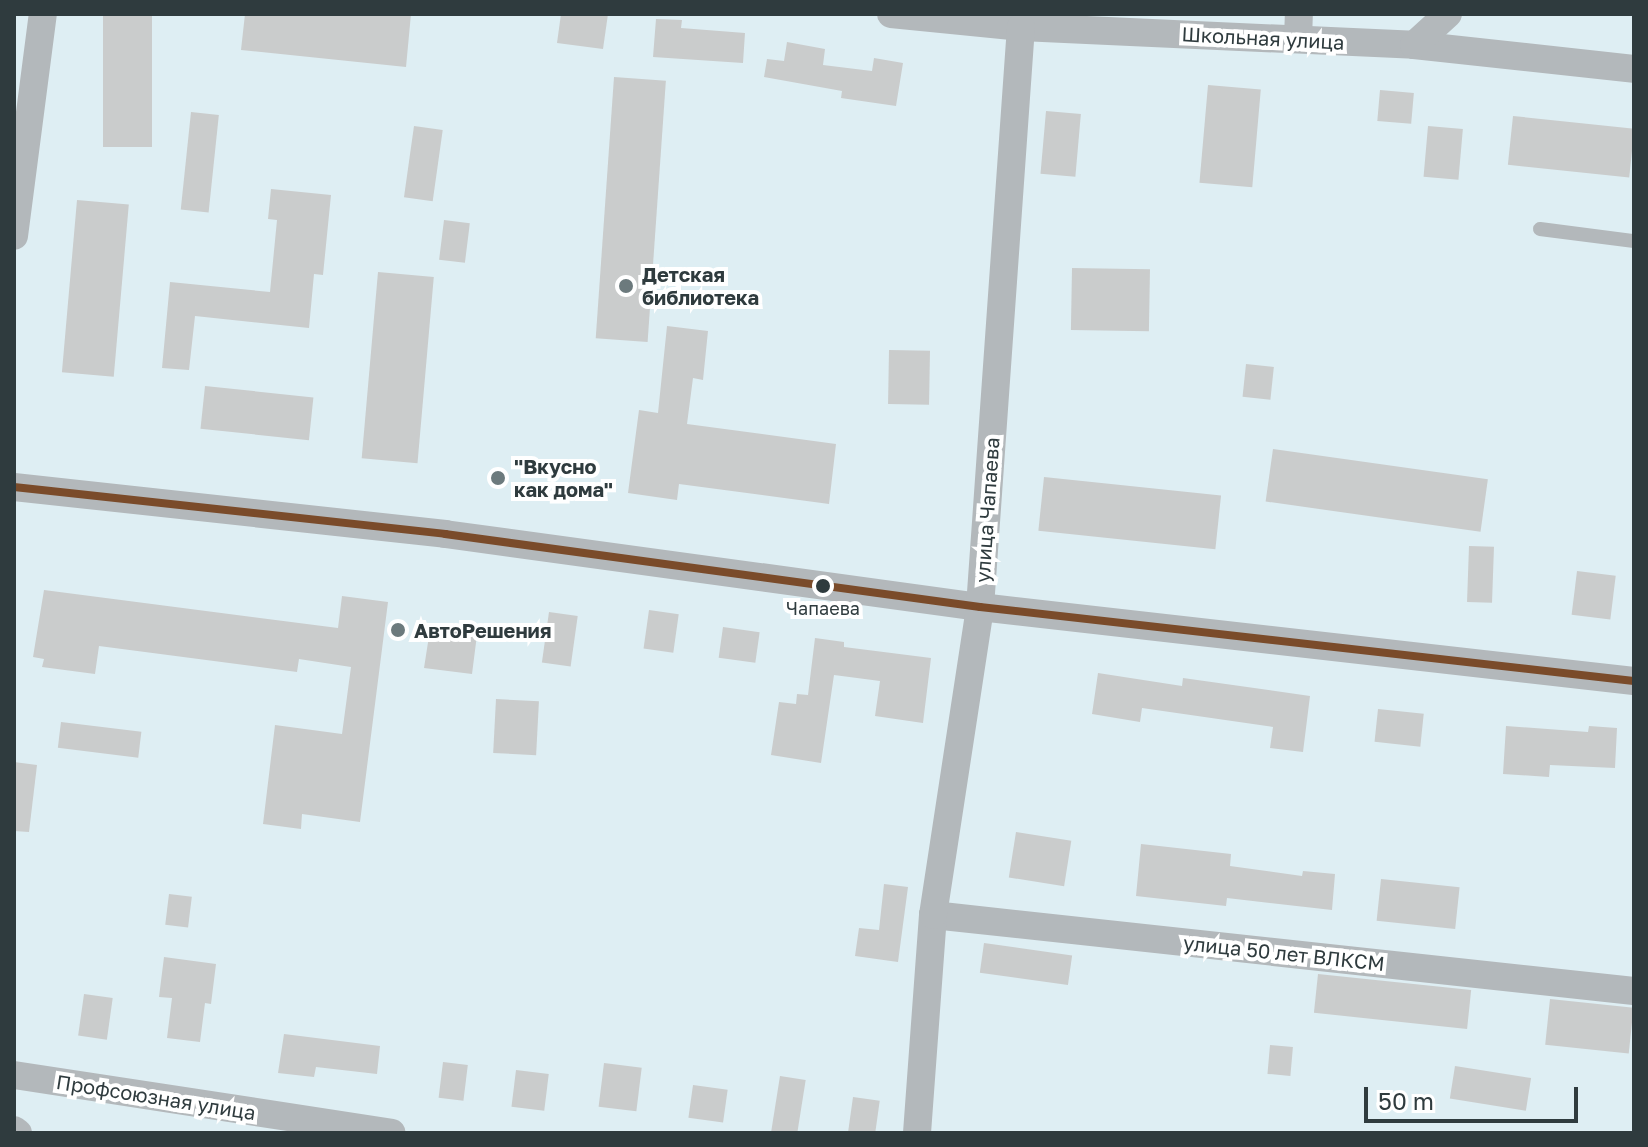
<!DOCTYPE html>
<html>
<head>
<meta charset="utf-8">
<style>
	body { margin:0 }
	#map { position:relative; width:1648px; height:1147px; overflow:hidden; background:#deeef3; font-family:"Golos Text",sans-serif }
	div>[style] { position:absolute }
	.building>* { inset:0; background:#cacccc; transform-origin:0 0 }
	.service>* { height:14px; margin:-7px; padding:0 7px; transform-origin:7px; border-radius:7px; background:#b3b8bb }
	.minor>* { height:28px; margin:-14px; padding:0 14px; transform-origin:14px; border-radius:14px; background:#b3b8bb }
	.bus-1>* { height:8px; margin:-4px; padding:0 4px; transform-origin:4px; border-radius:4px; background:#7a4b2a }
	.dots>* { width:22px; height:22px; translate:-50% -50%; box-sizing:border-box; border:4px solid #fff; border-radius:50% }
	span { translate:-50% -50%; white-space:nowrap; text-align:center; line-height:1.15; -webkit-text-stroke:8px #fff; paint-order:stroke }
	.bus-label { font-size:18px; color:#2f3b3e }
	.street-label { font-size:20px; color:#2f3b3e }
	.poi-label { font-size:20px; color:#2f3b3e; font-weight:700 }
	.left { translate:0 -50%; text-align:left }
	.frame { position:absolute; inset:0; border:16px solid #2f3b3e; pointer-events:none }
	.scale { position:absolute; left:1364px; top:1087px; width:214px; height:36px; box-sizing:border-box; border:4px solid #2f3b3e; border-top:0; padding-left:10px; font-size:24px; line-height:28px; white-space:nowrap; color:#2f3b3e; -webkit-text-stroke:6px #fff; paint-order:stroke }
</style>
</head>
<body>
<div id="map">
	<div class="building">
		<i style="left:103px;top:14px;width:49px;height:133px"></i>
		<i style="clip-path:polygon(245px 14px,411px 14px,406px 67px,241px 50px)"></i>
		<i style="clip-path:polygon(561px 14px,608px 14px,603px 49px,557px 43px)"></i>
		<i style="clip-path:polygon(656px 19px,682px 20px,681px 28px,745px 33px,743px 63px,653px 57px)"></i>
		<i style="clip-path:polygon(787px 42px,825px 49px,823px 65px,872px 71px,874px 58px,903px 63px,896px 106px,841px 98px,842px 91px,764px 77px,767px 59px,784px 61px)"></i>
		<i style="left:614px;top:77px;width:52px;height:262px;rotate:4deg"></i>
		<i style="left:1208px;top:85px;width:53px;height:98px;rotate:5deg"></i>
		<i style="left:1380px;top:90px;width:34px;height:31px;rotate:5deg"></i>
		<i style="left:1046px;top:111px;width:35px;height:63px;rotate:5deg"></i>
		<i style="left:191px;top:112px;width:28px;height:98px;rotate:6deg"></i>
		<i style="left:1513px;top:116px;width:122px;height:49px;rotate:6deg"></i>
		<i style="left:414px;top:126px;width:29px;height:72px;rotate:8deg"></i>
		<i style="left:1428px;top:126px;width:35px;height:51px;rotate:5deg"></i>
		<i style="clip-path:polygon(271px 189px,331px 195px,323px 275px,314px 274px,309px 328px,195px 316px,189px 370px,162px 368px,170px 282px,270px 292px,277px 220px,268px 219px)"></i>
		<i style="left:77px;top:200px;width:52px;height:173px;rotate:5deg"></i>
		<i style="left:444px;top:220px;width:26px;height:40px;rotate:7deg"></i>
		<i style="left:1072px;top:268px;width:78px;height:62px;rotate:1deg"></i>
		<i style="left:378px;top:272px;width:56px;height:187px;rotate:5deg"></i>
		<i style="clip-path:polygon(667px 326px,708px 331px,703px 380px,693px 378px,687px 424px,836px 444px,829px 504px,679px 484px,677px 500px,628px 493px,639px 410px,658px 413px)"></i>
		<i style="left:889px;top:350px;width:41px;height:54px;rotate:1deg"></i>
		<i style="left:1246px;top:364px;width:28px;height:33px;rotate:6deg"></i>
		<i style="left:205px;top:386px;width:109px;height:43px;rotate:6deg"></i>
		<i style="left:1273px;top:449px;width:217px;height:53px;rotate:8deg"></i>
		<i style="left:1044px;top:477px;width:178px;height:54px;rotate:6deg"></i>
		<i style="left:1469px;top:546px;width:25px;height:56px;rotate:2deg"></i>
		<i style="left:1577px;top:571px;width:39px;height:44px;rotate:7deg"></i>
		<i style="clip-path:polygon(44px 590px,338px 628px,342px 596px,388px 602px,360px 822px,302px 814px,301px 829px,263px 824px,275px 725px,342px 734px,351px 667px,299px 659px,297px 672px,99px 646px,95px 674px,42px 667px,44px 659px,33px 657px)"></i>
		<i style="left:649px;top:610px;width:30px;height:39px;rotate:8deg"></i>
		<i style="left:549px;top:612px;width:29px;height:51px;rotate:8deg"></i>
		<i style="clip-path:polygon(451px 623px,478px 627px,472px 674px,424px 668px,429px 636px,449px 639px)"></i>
		<i style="left:723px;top:627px;width:37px;height:31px;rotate:8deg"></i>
		<i style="clip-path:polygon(815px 638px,844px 642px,844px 647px,931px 658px,923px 723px,875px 716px,880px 681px,834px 675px,821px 763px,771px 755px,779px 702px,796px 704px,797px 694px,808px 695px)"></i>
		<i style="clip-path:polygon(1098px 673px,1182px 686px,1183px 678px,1310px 696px,1303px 752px,1270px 748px,1273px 727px,1142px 708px,1140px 722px,1092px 714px)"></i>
		<i style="left:496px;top:699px;width:43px;height:54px;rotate:3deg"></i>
		<i style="left:1378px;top:709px;width:46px;height:33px;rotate:6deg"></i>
		<i style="left:61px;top:722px;width:81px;height:26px;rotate:7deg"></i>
		<i style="clip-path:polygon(1506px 726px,1588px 732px,1589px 726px,1617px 728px,1615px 768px,1550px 765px,1549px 777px,1503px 774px)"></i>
		<i style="clip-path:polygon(14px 762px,37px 765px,29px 832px,14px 831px)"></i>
		<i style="left:1016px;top:832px;width:56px;height:46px;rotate:9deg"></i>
		<i style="clip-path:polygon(1141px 844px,1231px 854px,1230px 866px,1302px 876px,1303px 871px,1335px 874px,1332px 910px,1227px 898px,1226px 906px,1136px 896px)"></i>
		<i style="left:1381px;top:879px;width:79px;height:42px;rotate:6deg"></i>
		<i style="clip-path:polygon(884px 884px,908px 887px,898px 962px,855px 956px,859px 928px,879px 930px)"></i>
		<i style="left:169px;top:894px;width:23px;height:31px;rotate:7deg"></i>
		<i style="left:984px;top:943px;width:89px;height:30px;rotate:8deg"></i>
		<i style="clip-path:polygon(164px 957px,216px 964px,211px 1004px,205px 1003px,200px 1042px,167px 1038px,172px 998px,159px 997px)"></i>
		<i style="left:1318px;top:974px;width:154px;height:39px;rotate:6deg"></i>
		<i style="left:84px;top:994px;width:29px;height:42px;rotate:8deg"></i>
		<i style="left:1550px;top:999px;width:84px;height:46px;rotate:6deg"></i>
		<i style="clip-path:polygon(284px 1034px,380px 1046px,377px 1074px,316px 1067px,314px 1077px,278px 1073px)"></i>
		<i style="left:1270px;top:1045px;width:23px;height:29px;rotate:5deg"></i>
		<i style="left:443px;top:1062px;width:25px;height:36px;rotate:7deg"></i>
		<i style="left:604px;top:1063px;width:38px;height:44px;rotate:7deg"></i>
		<i style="left:1455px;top:1066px;width:77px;height:33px;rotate:9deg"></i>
		<i style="left:516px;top:1070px;width:33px;height:37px;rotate:7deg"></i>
		<i style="left:780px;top:1076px;width:26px;height:58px;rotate:9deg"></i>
		<i style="left:693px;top:1085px;width:35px;height:33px;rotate:8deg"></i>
		<i style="left:853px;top:1097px;width:27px;height:36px;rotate:8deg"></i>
	</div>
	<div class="service">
		<i style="left:1540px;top:229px;width:95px;rotate:7.3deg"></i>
	</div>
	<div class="minor">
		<i style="left:891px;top:14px;width:131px;rotate:5.7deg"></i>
		<i style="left:1021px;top:27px;width:393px;rotate:2.6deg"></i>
		<i style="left:1414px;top:45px;width:221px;rotate:6.2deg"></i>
		<i style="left:1298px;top:39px;width:25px;rotate:-88deg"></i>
		<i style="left:1414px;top:45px;width:46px;rotate:-42.4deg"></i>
		<i style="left:14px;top:236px;width:224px;rotate:-82.6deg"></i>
		<i style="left:14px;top:487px;width:434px;rotate:6.2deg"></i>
		<i style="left:445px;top:534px;width:540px;rotate:7.77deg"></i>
		<i style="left:980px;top:607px;width:658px;rotate:6.46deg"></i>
		<i style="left:933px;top:915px;width:705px;rotate:6.19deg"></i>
		<i style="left:14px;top:1075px;width:382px;rotate:8.7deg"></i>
		<i style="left:14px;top:1130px;width:5px;rotate:37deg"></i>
		<i style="left:917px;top:1133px;width:219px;rotate:-85.8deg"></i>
		<i style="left:933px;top:915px;width:312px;rotate:-81.3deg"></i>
		<i style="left:980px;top:607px;width:581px;rotate:-85.96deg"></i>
	</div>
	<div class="bus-1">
		<i style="left:14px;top:487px;width:434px;rotate:6.2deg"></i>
		<i style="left:445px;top:534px;width:540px;rotate:7.77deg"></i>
		<i style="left:980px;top:607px;width:658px;rotate:6.46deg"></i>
	</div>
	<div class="dots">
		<i style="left:626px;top:286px;background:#6c7a7d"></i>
		<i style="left:498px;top:478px;background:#6c7a7d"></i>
		<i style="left:823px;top:586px;background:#2f3b3e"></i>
		<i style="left:398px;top:630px;background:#6c7a7d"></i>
	</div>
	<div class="bus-label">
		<span style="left:823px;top:608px">Чапаева</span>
	</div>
	<div class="street-label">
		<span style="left:1263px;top:38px;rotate:3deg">Школьная улица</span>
		<span style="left:987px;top:510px;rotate:-86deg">улица Чапаева</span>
		<span style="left:1284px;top:953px;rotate:6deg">улица 50 лет ВЛКСМ</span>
		<span style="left:156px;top:1097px;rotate:9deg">Профсоюзная улица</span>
	</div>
	<div class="poi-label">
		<span class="left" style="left:642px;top:286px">Детская<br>библиотека</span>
		<span class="left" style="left:514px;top:478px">"Вкусно<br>как дома"</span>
		<span class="left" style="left:414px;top:630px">АвтоРешения</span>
	</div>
	<div class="frame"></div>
	<div class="scale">50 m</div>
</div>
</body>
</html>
